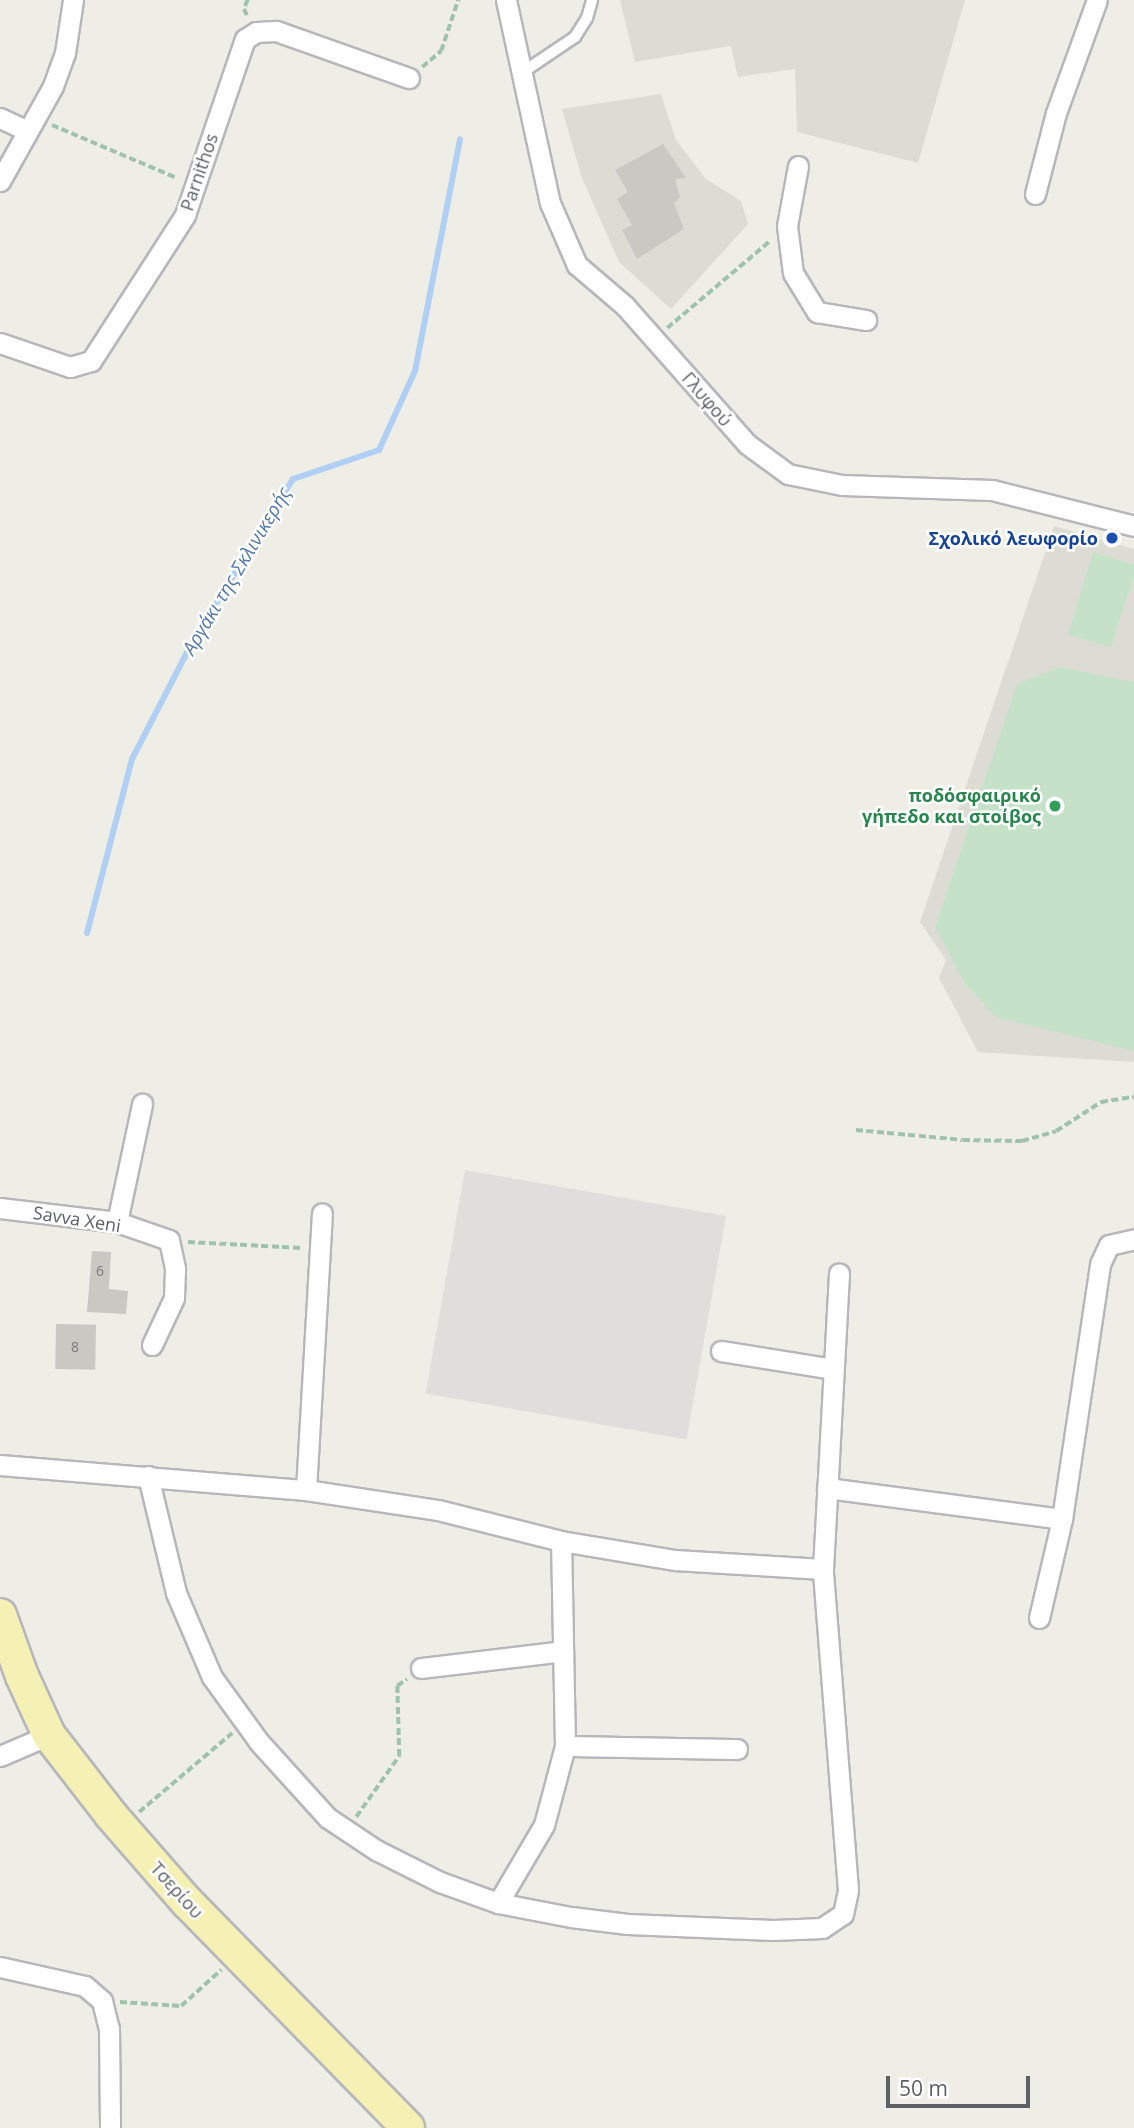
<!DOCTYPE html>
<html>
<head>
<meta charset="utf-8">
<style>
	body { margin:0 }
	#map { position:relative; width:1134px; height:2128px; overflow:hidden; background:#eeede6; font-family:"Open Sans",sans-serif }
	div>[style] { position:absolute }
	.industrial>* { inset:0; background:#e0deda; transform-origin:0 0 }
	.education>* { inset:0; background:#dddcd4 }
	.green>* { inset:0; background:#c5e2c8 }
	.stream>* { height:6px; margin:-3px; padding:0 3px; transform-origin:3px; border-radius:3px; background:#afd0f4 }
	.building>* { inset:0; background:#c9c8c2; transform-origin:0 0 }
	.path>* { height:3.5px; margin-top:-1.75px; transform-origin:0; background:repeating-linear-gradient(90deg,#9fc2ac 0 7px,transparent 0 10.5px) }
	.roads { filter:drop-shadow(2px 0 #b6b7bb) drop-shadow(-2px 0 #b6b7bb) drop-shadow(0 2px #b6b7bb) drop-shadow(0 -2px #b6b7bb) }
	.service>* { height:10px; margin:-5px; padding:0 5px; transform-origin:5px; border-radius:5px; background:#fff }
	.minor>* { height:19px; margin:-9.5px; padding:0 9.5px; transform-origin:9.5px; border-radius:9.5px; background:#fff }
	.primary>* { height:32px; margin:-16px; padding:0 16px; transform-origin:16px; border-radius:16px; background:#f5f0b4 }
	.dots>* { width:19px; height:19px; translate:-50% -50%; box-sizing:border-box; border:4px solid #fff; border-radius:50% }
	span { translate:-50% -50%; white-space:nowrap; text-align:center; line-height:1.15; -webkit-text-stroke:5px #fff; paint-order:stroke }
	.number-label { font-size:14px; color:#787a7c }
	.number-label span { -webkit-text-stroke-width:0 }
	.street-label { font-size:18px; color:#5d6064 }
	.transit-label { font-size:18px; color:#164399; font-weight:700 }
	.right { translate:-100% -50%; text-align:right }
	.leisure-label { font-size:18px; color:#27864d; font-weight:700 }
	.water-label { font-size:19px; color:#5277ac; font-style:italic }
	.scale { position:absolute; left:886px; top:2076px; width:144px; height:32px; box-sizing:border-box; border:4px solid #5d6064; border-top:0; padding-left:9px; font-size:21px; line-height:24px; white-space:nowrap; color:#5d6064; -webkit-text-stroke:5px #fff; paint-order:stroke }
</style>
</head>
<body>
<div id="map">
	<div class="industrial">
		<i style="left:465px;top:1170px;width:265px;height:227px;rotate:10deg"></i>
	</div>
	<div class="education">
		<i style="clip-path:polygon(620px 0,965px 0,918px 163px,797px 132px,795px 69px,738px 77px,731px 46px,635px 62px)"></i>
		<i style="clip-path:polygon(661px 94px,676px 140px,706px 179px,741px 201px,748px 224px,671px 309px,619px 262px,582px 178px,562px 109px)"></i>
		<i style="clip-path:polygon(1054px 526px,1134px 549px,1134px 1062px,978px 1052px,939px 978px,946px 960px,920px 922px)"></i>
	</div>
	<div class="green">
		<i style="clip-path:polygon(1093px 552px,1134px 565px,1134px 575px,1111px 647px,1068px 635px)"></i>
		<i style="clip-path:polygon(1060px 667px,1134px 682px,1134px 1051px,996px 1017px,964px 983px,935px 927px,1017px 684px)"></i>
	</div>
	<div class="stream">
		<i style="left:87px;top:933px;width:180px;rotate:-75.5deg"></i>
		<i style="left:132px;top:759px;width:133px;rotate:-62.7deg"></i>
		<i style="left:193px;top:641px;width:190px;rotate:-58.3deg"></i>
		<i style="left:293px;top:479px;width:91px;rotate:-18.6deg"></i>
		<i style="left:379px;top:450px;width:87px;rotate:-65.5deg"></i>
		<i style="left:415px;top:371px;width:236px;rotate:-79deg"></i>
	</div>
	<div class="building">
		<i style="clip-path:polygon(663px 144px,686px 178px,675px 179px,680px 197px,674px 203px,684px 229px,637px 259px,622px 230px,632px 225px,617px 199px,628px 192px,615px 170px)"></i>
		<i style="clip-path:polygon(92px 1251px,111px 1252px,109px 1289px,128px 1291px,126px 1314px,87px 1312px)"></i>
		<i style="left:56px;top:1324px;width:40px;height:45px;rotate:1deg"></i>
	</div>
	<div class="path">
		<i style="left:248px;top:0;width:10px;rotate:114deg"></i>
		<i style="left:244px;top:9px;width:9px;rotate:63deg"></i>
		<i style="left:422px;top:67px;width:25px;rotate:-40deg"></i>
		<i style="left:441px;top:51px;width:54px;rotate:-71.6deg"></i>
		<i style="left:52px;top:125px;width:136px;rotate:23deg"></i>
		<i style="left:667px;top:328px;width:135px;rotate:-40.2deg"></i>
		<i style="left:856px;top:1130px;width:107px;rotate:5.3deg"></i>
		<i style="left:963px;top:1140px;width:59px;rotate:1deg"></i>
		<i style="left:1022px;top:1141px;width:35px;rotate:-16deg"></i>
		<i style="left:1056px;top:1131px;width:54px;rotate:-32.8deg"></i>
		<i style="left:1101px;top:1102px;width:33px;rotate:-9deg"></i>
		<i style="left:188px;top:1242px;width:115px;rotate:3deg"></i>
		<i style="left:139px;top:1812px;width:122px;rotate:-40.3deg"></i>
		<i style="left:356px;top:1817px;width:75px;rotate:-54.8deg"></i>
		<i style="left:399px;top:1756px;width:70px;rotate:-91.6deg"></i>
		<i style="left:397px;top:1686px;width:12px;rotate:-35deg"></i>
		<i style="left:120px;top:2002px;width:61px;rotate:3.8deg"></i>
		<i style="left:181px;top:2006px;width:54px;rotate:-42deg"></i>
	</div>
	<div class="roads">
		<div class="service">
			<i style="left:520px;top:74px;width:66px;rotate:-33.9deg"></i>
			<i style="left:575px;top:37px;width:22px;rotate:-58deg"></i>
			<i style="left:587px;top:18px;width:19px;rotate:-74deg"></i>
		</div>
		<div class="minor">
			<i style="left:506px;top:0;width:208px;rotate:77.8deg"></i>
			<i style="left:550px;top:203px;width:68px;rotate:66.5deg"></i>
			<i style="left:577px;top:265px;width:63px;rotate:40.5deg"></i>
			<i style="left:625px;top:306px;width:184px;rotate:48.5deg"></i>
			<i style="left:747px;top:444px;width:51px;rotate:36.2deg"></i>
			<i style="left:788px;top:474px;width:55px;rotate:11.5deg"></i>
			<i style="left:842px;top:485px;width:150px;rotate:1.9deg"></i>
			<i style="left:992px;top:490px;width:146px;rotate:14.2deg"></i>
			<i style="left:0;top:118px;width:29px;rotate:25deg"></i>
			<i style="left:798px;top:166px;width:61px;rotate:100.4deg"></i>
			<i style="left:787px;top:226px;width:47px;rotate:82.7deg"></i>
			<i style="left:793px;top:273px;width:46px;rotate:58.4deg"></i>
			<i style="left:817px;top:312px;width:50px;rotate:9.3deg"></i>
			<i style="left:0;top:181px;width:109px;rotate:-60.8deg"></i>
			<i style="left:53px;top:86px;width:35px;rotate:-70deg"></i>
			<i style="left:65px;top:53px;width:54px;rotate:-81.4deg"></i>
			<i style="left:1035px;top:194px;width:84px;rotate:-75.5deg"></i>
			<i style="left:1056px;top:113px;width:120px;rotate:-70.1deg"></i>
			<i style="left:0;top:343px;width:74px;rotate:18.9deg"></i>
			<i style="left:70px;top:367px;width:22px;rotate:-16deg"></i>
			<i style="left:91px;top:361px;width:174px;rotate:-57.2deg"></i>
			<i style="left:185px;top:215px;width:186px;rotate:-71.2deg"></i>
			<i style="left:245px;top:39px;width:13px;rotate:-32deg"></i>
			<i style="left:256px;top:32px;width:20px;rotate:-3deg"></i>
			<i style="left:276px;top:31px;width:141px;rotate:19.5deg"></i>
			<i style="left:0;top:1208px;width:118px;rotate:6.8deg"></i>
			<i style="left:117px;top:1222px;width:55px;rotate:19.1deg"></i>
			<i style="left:169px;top:1240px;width:30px;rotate:78deg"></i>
			<i style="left:175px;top:1269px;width:29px;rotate:92deg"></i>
			<i style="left:174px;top:1298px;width:52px;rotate:115.1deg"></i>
			<i style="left:117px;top:1222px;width:121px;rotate:-78deg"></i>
			<i style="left:721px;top:1351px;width:113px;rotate:9.1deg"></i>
			<i style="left:0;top:1465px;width:307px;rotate:4.7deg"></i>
			<i style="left:306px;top:1490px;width:134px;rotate:8.6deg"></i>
			<i style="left:438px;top:1510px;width:127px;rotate:14.1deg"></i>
			<i style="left:561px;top:1541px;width:116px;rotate:9.5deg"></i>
			<i style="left:675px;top:1560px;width:148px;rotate:3.5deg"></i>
			<i style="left:148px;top:1476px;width:120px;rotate:76.5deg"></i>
			<i style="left:176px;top:1593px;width:91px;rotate:66.8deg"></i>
			<i style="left:212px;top:1677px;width:80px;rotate:54.1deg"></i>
			<i style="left:259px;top:1742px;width:103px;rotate:47.8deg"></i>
			<i style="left:328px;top:1818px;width:58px;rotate:33.7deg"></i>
			<i style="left:376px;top:1850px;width:72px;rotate:26.6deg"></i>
			<i style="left:440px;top:1882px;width:62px;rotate:19.9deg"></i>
			<i style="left:498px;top:1903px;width:74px;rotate:10.9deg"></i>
			<i style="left:571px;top:1917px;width:57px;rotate:7deg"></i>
			<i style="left:628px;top:1924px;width:145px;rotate:2.4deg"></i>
			<i style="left:773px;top:1930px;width:49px;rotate:-2.3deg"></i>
			<i style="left:822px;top:1928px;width:25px;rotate:-34deg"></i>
			<i style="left:843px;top:1914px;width:25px;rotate:-78deg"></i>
			<i style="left:848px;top:1890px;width:322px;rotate:-94.5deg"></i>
			<i style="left:823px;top:1569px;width:296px;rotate:-86.9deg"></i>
			<i style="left:827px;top:1488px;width:237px;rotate:7.5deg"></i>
			<i style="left:306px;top:1490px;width:277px;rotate:-86.7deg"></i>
			<i style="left:1039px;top:1618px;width:102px;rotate:-76.9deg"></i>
			<i style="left:1062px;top:1519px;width:258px;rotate:-81.5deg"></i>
			<i style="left:1100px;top:1264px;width:21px;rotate:-65deg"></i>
			<i style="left:1109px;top:1245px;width:26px;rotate:-13deg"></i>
			<i style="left:421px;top:1668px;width:143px;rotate:-6.8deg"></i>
			<i style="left:565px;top:1746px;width:172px;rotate:1deg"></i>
			<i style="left:0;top:1756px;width:53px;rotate:-23.2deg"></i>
			<i style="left:498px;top:1903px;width:91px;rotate:-59.5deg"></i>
			<i style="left:544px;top:1825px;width:82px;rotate:-75.1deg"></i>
			<i style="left:565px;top:1746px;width:205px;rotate:-91.1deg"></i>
			<i style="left:0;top:1967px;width:87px;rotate:12.6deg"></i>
			<i style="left:85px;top:1986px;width:23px;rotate:41deg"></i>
			<i style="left:102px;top:2001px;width:29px;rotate:76deg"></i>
			<i style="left:109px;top:2029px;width:99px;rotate:89.4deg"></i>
		</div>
		<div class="primary">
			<i style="left:0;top:1615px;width:65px;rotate:70.2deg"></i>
			<i style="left:22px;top:1676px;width:65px;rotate:65.4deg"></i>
			<i style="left:49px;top:1735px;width:101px;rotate:52.2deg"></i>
			<i style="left:111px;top:1815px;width:116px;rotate:48.9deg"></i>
			<i style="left:187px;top:1902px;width:316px;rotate:45.6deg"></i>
		</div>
	</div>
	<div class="dots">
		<i style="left:1112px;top:538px;background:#1a4fb4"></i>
		<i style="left:1055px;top:806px;background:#2e9e5b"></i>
	</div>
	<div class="number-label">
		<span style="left:100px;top:1271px">6</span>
		<span style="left:75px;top:1347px">8</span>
	</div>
	<div class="street-label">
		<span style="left:199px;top:172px;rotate:-71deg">Parnithos</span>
		<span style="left:707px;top:399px;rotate:49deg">Γλυφού</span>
		<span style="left:77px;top:1219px;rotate:9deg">Savva Xeni</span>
		<span style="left:177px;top:1890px;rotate:48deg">Τσερίου</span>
	</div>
	<div class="transit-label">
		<span class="right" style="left:1098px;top:538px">Σχολικό λεωφορίο</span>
	</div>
	<div class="leisure-label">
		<span class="right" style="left:1041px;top:806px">ποδόσφαιρικό<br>γήπεδο και στοίβος</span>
	</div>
	<div class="water-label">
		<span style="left:237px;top:571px;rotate:-59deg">Αργάκι της Σκλινικερής</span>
	</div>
	<div class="scale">50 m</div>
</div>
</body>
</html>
